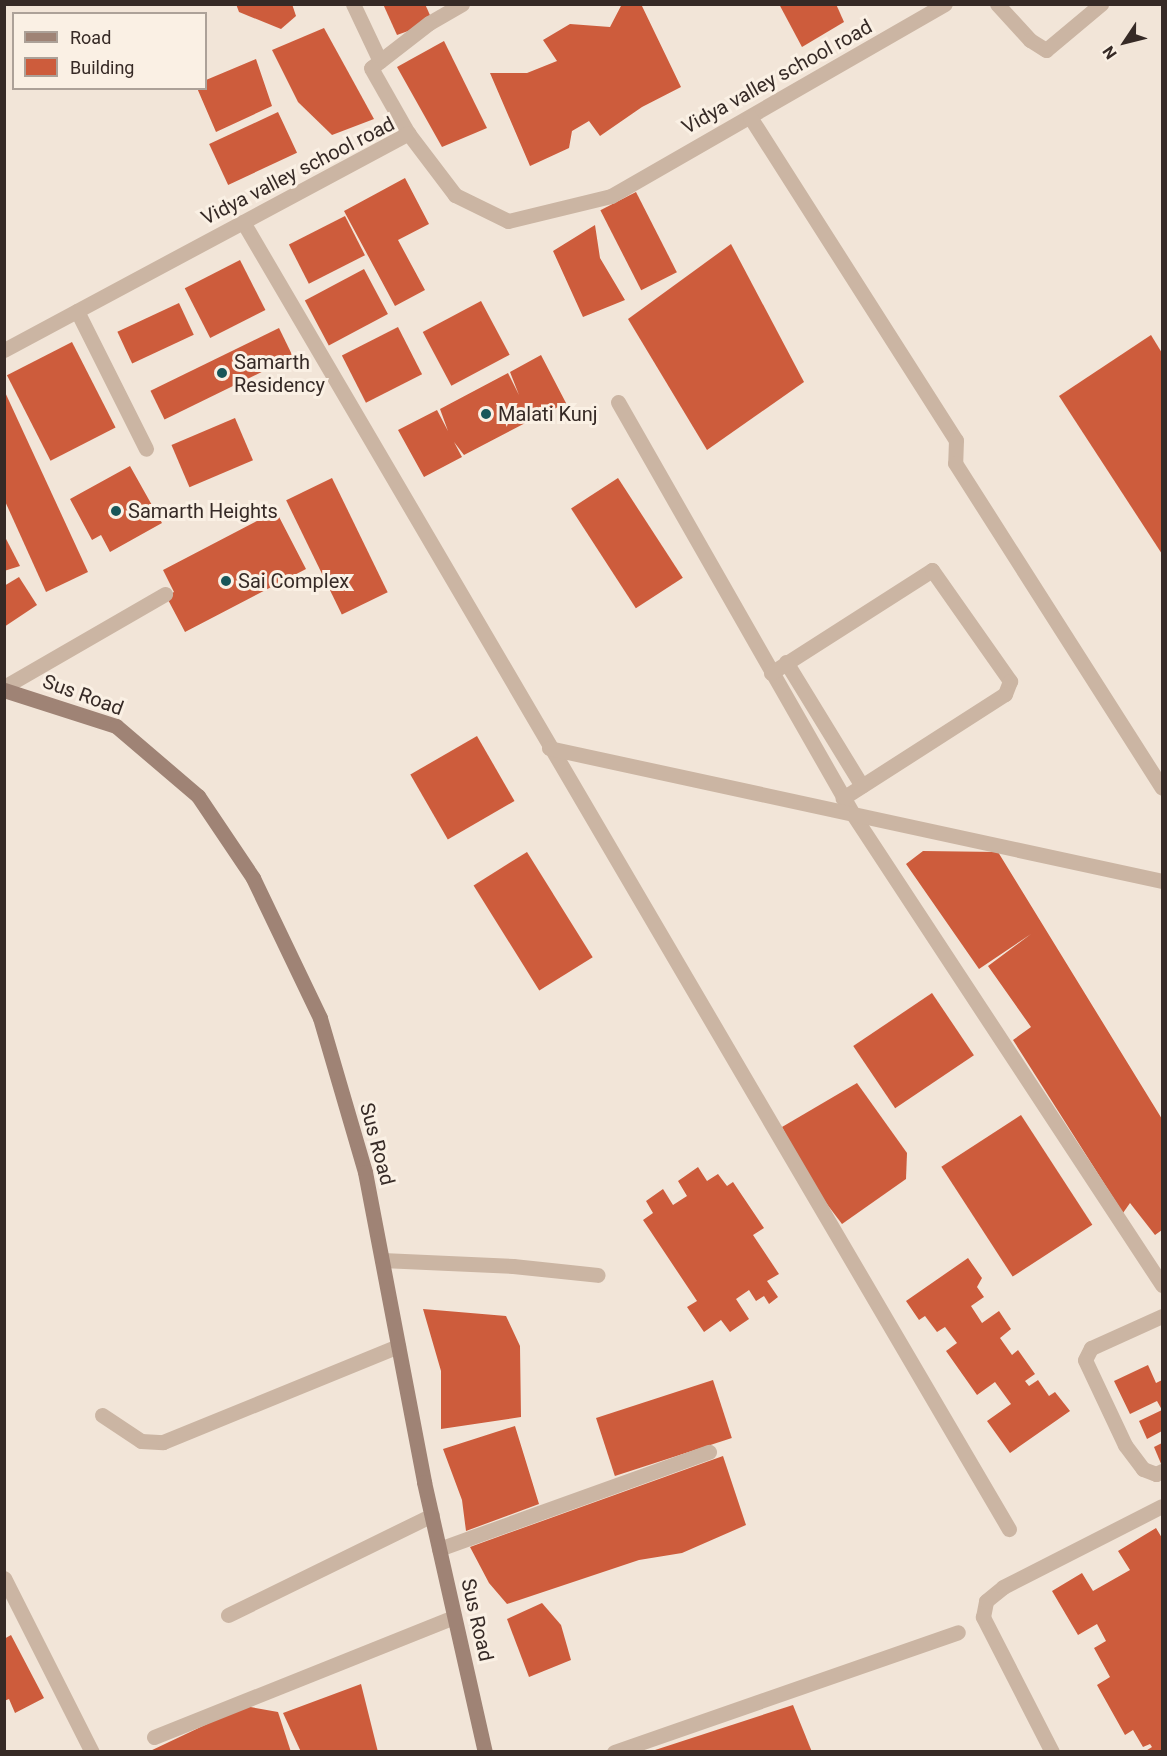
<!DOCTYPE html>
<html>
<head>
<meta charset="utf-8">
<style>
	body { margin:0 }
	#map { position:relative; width:1167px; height:1756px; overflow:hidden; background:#f2e5d8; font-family:Roboto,sans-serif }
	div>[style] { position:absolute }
	.building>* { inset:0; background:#cd5c3c; transform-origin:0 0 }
	.service>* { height:15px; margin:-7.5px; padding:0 7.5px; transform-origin:7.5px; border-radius:7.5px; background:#cbb5a3 }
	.minor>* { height:15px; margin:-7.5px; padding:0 7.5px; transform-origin:7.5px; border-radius:7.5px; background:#cbb5a3 }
	.secondary>* { height:15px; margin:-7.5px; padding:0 7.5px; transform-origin:7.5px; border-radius:7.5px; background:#9f8375 }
	.dots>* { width:16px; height:16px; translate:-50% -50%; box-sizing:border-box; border:3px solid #faf0e4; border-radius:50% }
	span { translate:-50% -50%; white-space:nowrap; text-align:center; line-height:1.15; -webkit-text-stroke:6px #faf0e4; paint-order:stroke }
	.street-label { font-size:20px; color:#362a26 }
	.poi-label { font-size:20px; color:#362a26 }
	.left { translate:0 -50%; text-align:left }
	.frame { position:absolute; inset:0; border:6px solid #362a26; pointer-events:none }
	.legend { position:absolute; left:12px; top:12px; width:195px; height:78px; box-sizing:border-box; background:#faf0e4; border:2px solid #aca198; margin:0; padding:8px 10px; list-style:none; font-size:18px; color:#362a26 }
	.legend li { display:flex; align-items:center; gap:12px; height:30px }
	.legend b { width:30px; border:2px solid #aca198 }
	.north { position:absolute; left:1095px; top:12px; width:60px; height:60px; -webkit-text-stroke:4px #faf0e4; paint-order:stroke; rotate:235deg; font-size:16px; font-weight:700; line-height:24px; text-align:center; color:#362a26 }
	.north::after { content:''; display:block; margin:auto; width:21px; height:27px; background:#362a26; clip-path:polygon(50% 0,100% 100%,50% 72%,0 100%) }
</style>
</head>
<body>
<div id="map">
	<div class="building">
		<i style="clip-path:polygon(236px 4px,292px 4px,296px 16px,281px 29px,239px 12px)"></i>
		<i style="clip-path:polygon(383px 4px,425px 4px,433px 22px,397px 35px)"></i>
		<i style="clip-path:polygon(622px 4px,641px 4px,681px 87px,642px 107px,600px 136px,589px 121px,572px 131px,569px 148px,530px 166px,490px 73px,527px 73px,557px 61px,543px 40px,570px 24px,610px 27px)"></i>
		<i style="clip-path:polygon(779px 4px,836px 4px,844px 22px,802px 47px)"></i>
		<i style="clip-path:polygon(324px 28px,374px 119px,332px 135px,298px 102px,272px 50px)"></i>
		<i style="clip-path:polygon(444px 41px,487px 128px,442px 147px,397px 67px)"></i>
		<i style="clip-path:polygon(256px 59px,272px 106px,216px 132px,197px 88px,206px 88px,206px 80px)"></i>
		<i style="left:278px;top:112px;width:45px;height:76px;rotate:65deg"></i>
		<i style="clip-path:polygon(405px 178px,429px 224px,398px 240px,425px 290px,395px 306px,344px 211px)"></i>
		<i style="left:636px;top:192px;width:90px;height:40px;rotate:63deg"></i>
		<i style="left:345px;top:216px;width:44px;height:63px;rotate:63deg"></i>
		<i style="clip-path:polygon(595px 225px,600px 258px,625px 300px,583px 317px,553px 251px)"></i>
		<i style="clip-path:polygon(731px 244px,804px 382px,707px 450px,628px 319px)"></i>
		<i style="left:240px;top:260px;width:56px;height:62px;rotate:63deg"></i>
		<i style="left:364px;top:269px;width:51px;height:67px;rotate:62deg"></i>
		<i style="left:481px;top:301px;width:61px;height:66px;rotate:62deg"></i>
		<i style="left:179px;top:303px;width:35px;height:68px;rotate:65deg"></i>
		<i style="left:398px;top:327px;width:53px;height:63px;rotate:63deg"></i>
		<i style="left:279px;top:328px;width:32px;height:143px;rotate:64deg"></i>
		<i style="clip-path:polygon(1151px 335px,1162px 353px,1162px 554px,1059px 396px)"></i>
		<i style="left:72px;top:342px;width:96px;height:73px;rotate:63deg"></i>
		<i style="clip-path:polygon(541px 355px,566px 403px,536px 418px,525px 405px,533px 419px,464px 455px,454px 442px,462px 457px,424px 477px,398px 430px,437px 410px,448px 431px,440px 409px,508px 373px,519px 395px,510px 372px)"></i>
		<i style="clip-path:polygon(4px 390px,88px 572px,46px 592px,4px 499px)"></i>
		<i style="left:235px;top:418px;width:46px;height:69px;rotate:67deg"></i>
		<i style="clip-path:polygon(130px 466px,162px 523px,110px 552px,101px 535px,92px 540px,70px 499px)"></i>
		<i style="left:332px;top:478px;width:127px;height:51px;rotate:64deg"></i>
		<i style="left:618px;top:478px;width:119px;height:56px;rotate:57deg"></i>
		<i style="clip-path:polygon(276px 511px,306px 569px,185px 632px,166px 596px,174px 592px,163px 570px)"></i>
		<i style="clip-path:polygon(4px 535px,20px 566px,4px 571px)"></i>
		<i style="clip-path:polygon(19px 577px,37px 605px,4px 627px,4px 586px)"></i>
		<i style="left:477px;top:736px;width:75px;height:77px;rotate:60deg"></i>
		<i style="clip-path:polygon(923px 851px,998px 852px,1162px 1119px,1162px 1230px,1155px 1235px,1130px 1203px,1123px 1213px,1013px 1040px,1031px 1027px,988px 966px,1031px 934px,979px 969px,906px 864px)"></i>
		<i style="left:527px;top:852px;width:124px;height:63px;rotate:58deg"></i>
		<i style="left:932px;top:993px;width:75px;height:95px;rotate:56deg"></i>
		<i style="clip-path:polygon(857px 1083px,907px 1153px,906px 1179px,842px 1224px,808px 1179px,782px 1127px)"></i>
		<i style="left:1021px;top:1115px;width:131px;height:95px;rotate:57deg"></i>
		<i style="clip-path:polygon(698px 1167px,707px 1181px,718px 1174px,727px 1186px,733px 1182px,764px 1228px,753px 1235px,779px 1274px,767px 1281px,778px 1297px,769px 1304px,764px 1296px,756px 1301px,749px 1290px,736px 1299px,749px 1319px,730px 1332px,721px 1320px,704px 1332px,687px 1307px,697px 1301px,643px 1220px,653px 1213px,646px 1201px,663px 1189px,673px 1205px,687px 1196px,678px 1181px)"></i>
		<i style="clip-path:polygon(968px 1258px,982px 1278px,977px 1287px,984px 1297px,971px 1306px,982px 1323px,999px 1311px,1011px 1329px,1000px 1338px,1012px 1355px,1018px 1350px,1035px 1374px,1025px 1381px,1029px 1386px,1038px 1380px,1049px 1396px,1055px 1392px,1070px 1411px,1010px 1453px,987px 1421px,1011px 1404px,995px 1382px,977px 1395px,946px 1351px,957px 1343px,945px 1327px,937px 1332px,925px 1316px,919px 1320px,906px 1301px)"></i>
		<i style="clip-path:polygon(423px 1309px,506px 1316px,520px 1346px,521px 1417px,441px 1429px,441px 1371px)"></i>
		<i style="clip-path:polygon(1148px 1365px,1156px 1383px,1162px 1380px,1162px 1431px,1147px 1439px,1139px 1421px,1162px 1410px,1157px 1401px,1130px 1414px,1114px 1381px)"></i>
		<i style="left:713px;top:1380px;width:61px;height:123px;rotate:72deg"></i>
		<i style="clip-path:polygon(515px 1426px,539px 1504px,466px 1531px,462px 1500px,443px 1449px)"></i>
		<i style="clip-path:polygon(1162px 1443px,1162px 1466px,1154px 1447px)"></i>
		<i style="clip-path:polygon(723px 1456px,746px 1525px,682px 1553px,639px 1560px,507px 1604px,489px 1583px,470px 1547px)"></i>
		<i style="clip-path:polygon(1156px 1528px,1162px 1538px,1162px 1752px,1144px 1752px,1152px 1747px,1150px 1744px,1143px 1747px,1133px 1730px,1125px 1735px,1097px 1685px,1110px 1677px,1094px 1648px,1106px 1641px,1097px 1624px,1078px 1635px,1052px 1591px,1082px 1573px,1093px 1591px,1130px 1570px,1118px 1551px)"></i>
		<i style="clip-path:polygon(542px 1603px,561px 1625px,571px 1660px,529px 1677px,507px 1619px)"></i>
		<i style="clip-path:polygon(11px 1635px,44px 1698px,15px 1713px,9px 1699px,4px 1701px,4px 1639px)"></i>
		<i style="clip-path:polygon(361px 1684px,378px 1752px,301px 1752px,283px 1713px)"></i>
		<i style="clip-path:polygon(793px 1705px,812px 1752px,652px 1752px,652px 1751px)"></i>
		<i style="clip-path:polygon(245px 1706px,278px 1712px,291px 1752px,148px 1752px)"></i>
	</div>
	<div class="service">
		<i style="left:353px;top:4px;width:63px;rotate:64.7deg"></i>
		<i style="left:997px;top:4px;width:49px;rotate:47.5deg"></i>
		<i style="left:1030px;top:40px;width:19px;rotate:32deg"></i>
		<i style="left:1046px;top:50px;width:72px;rotate:-39.9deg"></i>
		<i style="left:4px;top:687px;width:186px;rotate:-30deg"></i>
		<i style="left:102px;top:1415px;width:47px;rotate:33.7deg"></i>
		<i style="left:141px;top:1441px;width:22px;rotate:3deg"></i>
		<i style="left:163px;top:1442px;width:254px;rotate:-22.2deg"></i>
		<i style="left:228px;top:1615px;width:227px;rotate:-26.1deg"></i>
		<i style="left:154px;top:1737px;width:323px;rotate:-21.8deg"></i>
	</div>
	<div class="minor">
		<i style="left:462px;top:4px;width:38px;rotate:150deg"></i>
		<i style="left:429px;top:23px;width:73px;rotate:142.2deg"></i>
		<i style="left:371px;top:68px;width:75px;rotate:60.4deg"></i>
		<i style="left:408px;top:133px;width:78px;rotate:52.8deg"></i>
		<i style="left:455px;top:195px;width:59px;rotate:26.1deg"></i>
		<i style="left:508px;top:221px;width:106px;rotate:-13.6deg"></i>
		<i style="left:611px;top:196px;width:385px;rotate:-29.9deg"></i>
		<i style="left:750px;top:117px;width:383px;rotate:57.5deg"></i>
		<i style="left:956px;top:440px;width:23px;rotate:92deg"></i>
		<i style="left:955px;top:463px;width:385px;rotate:57.5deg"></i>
		<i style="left:243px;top:222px;width:1515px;rotate:59.63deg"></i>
		<i style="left:77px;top:311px;width:154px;rotate:63.4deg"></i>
		<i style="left:4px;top:350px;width:459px;rotate:-28.2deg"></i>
		<i style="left:618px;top:402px;width:473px;rotate:60.3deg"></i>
		<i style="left:852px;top:813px;width:565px;rotate:56.7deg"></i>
		<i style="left:786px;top:662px;width:145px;rotate:58.5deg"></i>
		<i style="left:771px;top:673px;width:191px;rotate:-32.6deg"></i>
		<i style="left:932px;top:570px;width:136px;rotate:54.9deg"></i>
		<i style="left:1010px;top:681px;width:14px;rotate:111deg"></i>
		<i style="left:1005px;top:694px;width:193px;rotate:147.3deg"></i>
		<i style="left:549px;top:748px;width:627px;rotate:12.24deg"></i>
		<i style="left:382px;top:1260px;width:131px;rotate:2.6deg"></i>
		<i style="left:513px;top:1266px;width:85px;rotate:6deg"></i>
		<i style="left:1162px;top:1316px;width:78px;rotate:155.7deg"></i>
		<i style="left:1091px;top:1348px;width:13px;rotate:117deg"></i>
		<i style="left:1085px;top:1360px;width:94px;rotate:64.8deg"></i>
		<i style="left:1125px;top:1445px;width:30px;rotate:53deg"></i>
		<i style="left:1143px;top:1469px;width:14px;rotate:21deg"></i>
		<i style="left:1156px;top:1474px;width:7px;rotate:-27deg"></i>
		<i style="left:439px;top:1549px;width:287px;rotate:-19.8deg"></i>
		<i style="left:4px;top:1578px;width:195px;rotate:63.2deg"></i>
		<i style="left:614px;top:1752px;width:364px;rotate:-19.2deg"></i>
		<i style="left:1052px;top:1752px;width:152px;rotate:-117.1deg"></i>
		<i style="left:983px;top:1617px;width:16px;rotate:-79deg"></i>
		<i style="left:986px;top:1601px;width:22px;rotate:-39deg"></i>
		<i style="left:1003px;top:1587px;width:178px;rotate:-27deg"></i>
	</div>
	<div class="secondary">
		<i style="left:4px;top:690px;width:118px;rotate:17.8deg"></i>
		<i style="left:116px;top:726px;width:108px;rotate:40.5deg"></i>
		<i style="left:198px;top:796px;width:99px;rotate:56.1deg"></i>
		<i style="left:253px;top:878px;width:155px;rotate:64.4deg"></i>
		<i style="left:320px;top:1018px;width:160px;rotate:73.7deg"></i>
		<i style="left:365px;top:1172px;width:316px;rotate:79.2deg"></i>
		<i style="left:424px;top:1482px;width:277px;rotate:77.3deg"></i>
	</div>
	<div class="dots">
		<i style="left:222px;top:373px;background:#195659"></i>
		<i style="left:486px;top:414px;background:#195659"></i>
		<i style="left:116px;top:511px;background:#195659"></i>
		<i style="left:226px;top:581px;background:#195659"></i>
	</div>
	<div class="street-label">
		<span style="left:777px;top:77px;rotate:-29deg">Vidya valley school road</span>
		<span style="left:298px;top:171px;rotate:-27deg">Vidya valley school road</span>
		<span style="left:83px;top:695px;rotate:20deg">Sus Road</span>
		<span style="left:377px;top:1144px;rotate:75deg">Sus Road</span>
		<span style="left:477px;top:1620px;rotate:77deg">Sus Road</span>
	</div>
	<div class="poi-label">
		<span class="left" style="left:234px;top:374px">Samarth<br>Residency</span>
		<span class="left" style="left:498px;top:414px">Malati Kunj</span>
		<span class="left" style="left:128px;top:511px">Samarth Heights</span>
		<span class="left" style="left:238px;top:581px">Sai Complex</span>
	</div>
	<div class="frame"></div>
	<ul class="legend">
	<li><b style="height:8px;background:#9f8375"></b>Road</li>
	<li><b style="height:16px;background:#cd5c3c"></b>Building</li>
	</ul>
	<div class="north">N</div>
</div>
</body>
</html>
